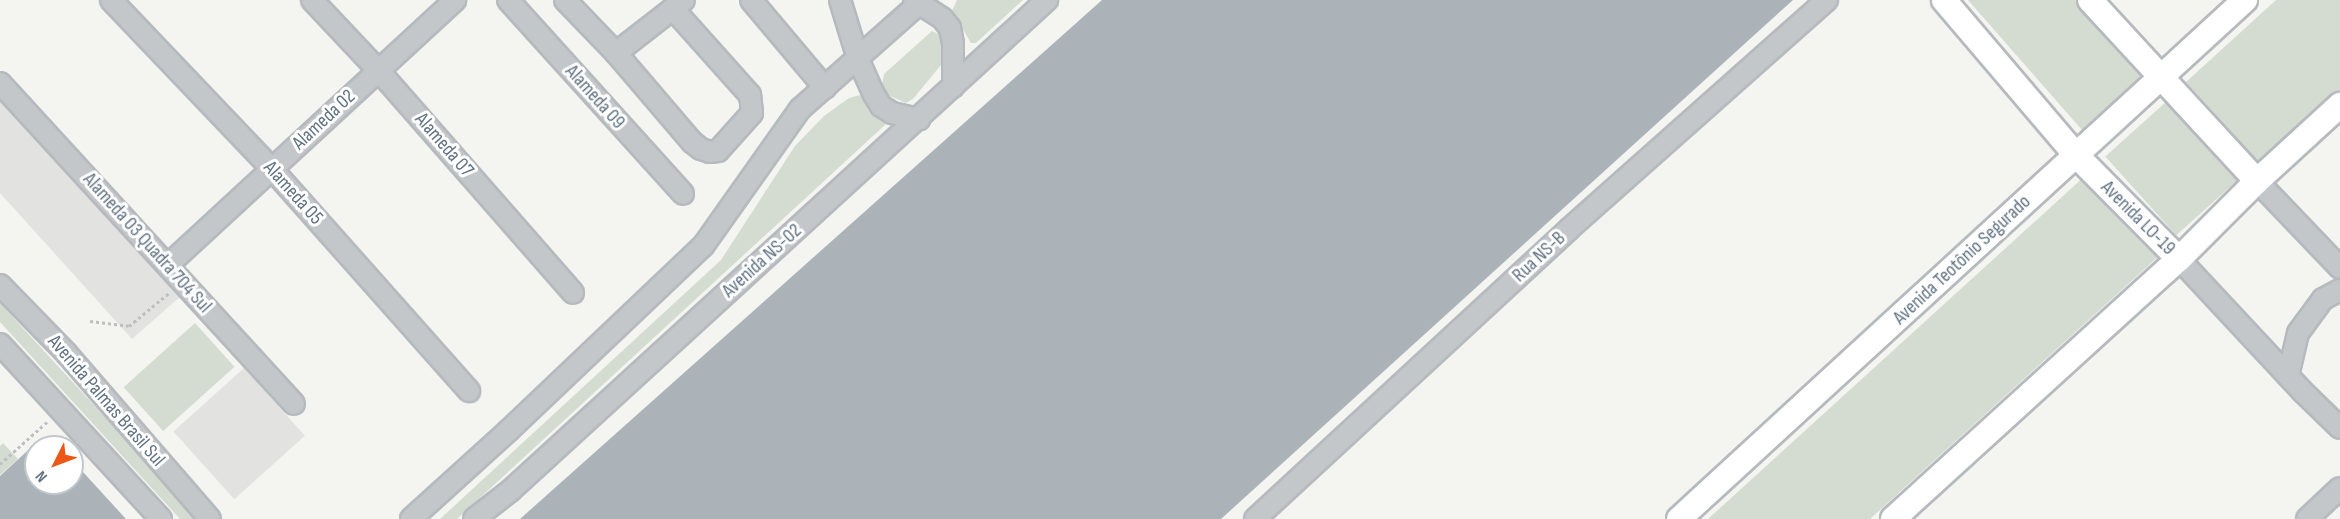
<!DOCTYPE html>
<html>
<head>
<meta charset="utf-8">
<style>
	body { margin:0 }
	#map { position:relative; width:2340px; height:519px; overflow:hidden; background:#f4f4f0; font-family:"Sofia Sans Condensed",sans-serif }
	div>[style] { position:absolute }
	.built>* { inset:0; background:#e2e3e1; transform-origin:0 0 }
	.green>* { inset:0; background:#d4dcd1; transform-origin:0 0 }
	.building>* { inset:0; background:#abb3b9 }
	.path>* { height:3px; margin-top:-1.5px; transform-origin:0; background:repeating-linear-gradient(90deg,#bdbfc1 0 3px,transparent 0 6px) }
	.roads { filter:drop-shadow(2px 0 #b6babe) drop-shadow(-2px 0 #b6babe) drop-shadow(0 2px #b6babe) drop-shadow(0 -2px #b6babe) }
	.minor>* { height:20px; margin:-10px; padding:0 10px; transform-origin:10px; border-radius:10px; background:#c3c7ca }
	.major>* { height:24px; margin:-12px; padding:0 12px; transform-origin:12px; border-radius:12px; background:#fff }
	span { translate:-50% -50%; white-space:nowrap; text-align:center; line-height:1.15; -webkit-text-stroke:6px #fff; paint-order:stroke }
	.street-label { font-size:20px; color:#617283 }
	.north { position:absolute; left:24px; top:435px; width:60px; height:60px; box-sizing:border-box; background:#fff; border:2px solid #c0c7cd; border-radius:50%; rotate:228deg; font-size:16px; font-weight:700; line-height:24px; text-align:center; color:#617283 }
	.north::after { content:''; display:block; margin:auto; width:21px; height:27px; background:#ed5817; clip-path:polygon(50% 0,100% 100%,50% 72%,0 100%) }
</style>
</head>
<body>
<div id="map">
	<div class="built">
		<i style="clip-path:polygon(0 98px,181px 296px,132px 339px,0 193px)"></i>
		<i style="left:244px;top:368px;width:91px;height:95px;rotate:48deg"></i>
	</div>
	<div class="green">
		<i style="clip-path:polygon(957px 0,1023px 0,976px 43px,971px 43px,952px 11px)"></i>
		<i style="clip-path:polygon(1968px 0,2078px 0,2147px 72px,2082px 130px)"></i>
		<i style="clip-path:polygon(2276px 0,2340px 0,2340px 89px,2260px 163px,2186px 82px)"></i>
		<i style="clip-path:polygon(932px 31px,942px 36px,950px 54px,913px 99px,906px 103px,890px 96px,882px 86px,884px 74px)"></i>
		<i style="clip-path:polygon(860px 95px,886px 124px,457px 519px,440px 519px,721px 260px,795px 146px,824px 116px,849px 98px)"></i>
		<i style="left:2167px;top:101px;width:106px;height:83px;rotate:48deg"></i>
		<i style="clip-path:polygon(2086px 175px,2159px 256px,1870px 519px,1708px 519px)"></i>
		<i style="clip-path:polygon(0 303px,20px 325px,199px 519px,180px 519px,0 322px)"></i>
		<i style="left:195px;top:323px;width:59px;height:96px;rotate:48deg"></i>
		<i style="clip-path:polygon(3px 443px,18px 459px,0 475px,0 446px)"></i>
	</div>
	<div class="building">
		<i style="clip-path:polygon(1102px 0,1793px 0,1221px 519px,520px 519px)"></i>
		<i style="clip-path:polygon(36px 443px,36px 483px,72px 483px,72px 460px,126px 519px,0 519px,0 476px)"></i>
	</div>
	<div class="path">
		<i style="left:90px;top:321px;width:39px;rotate:7deg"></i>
		<i style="left:129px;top:326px;width:52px;rotate:-39.5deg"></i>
		<i style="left:0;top:464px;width:64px;rotate:-41.9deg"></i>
	</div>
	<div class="roads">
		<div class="minor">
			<i style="left:111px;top:0;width:233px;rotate:46.4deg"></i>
			<i style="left:272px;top:169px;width:297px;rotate:48.4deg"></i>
			<i style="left:312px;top:0;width:96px;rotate:46.7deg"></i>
			<i style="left:378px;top:70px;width:296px;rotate:48.8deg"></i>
			<i style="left:508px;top:0;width:261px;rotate:47.9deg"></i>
			<i style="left:565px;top:0;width:74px;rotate:46.1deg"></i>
			<i style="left:616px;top:53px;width:117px;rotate:49.5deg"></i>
			<i style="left:692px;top:142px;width:11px;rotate:38deg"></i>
			<i style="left:701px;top:149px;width:9px;rotate:18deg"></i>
			<i style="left:710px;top:152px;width:8px;rotate:-7deg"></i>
			<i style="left:718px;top:151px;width:51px;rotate:-48.2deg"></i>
			<i style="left:752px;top:113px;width:18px;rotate:-96deg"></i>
			<i style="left:750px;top:95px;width:115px;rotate:-131.8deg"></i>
			<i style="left:751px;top:0;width:115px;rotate:49.9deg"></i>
			<i style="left:840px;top:0;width:62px;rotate:73deg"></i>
			<i style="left:858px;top:59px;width:37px;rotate:66deg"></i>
			<i style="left:873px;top:93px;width:15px;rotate:58deg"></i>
			<i style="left:881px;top:106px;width:13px;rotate:32deg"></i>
			<i style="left:892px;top:113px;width:28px;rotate:13deg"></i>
			<i style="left:914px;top:0;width:33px;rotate:33deg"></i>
			<i style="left:942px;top:18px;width:13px;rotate:51deg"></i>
			<i style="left:950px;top:28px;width:16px;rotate:79deg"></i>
			<i style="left:953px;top:44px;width:43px;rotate:90deg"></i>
			<i style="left:616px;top:53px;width:86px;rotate:-37.9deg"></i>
			<i style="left:0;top:83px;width:435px;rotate:47.5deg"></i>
			<i style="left:2257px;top:181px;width:120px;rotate:46.3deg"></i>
			<i style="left:2179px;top:259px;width:180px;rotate:47deg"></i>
			<i style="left:2302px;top:391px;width:53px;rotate:44.2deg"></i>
			<i style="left:168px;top:265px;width:391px;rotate:-42.7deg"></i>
			<i style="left:0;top:285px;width:96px;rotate:45.8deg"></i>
			<i style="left:67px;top:354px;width:218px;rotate:49.1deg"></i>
			<i style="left:0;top:344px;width:238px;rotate:47.4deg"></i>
			<i style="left:2288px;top:376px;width:44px;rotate:-76.9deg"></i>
			<i style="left:2298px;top:333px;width:42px;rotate:-53.7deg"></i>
			<i style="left:2323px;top:299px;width:19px;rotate:-28deg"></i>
			<i style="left:411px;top:519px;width:132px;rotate:-42.2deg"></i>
			<i style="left:509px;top:430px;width:267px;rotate:-43.5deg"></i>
			<i style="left:703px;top:246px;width:168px;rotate:-54.7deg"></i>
			<i style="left:800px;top:109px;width:164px;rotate:-41.5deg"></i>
			<i style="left:474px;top:519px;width:46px;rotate:-37.9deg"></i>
			<i style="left:510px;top:491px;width:728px;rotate:-42.44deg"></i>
			<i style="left:1255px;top:519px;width:427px;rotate:-42.7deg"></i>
			<i style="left:1569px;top:229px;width:345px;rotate:-41.6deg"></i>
			<i style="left:2307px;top:519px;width:45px;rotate:-43.2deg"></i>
		</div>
		<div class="major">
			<i style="left:1944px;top:0;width:204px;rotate:49.6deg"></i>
			<i style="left:2076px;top:155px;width:146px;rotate:45.3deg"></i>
			<i style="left:2090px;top:0;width:246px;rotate:47.3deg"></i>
			<i style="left:1679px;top:519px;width:768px;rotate:-42.52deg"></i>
			<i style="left:1893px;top:519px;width:387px;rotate:-42.3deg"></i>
			<i style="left:2179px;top:259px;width:110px;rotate:-45deg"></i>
			<i style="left:2257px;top:181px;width:113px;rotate:-42.5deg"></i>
		</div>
	</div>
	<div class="street-label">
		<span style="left:595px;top:97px;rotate:48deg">Alameda 09</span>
		<span style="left:324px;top:120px;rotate:-43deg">Alameda 02</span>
		<span style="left:444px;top:145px;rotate:49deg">Alameda 07</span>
		<span style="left:293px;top:193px;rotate:48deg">Alameda 05</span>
		<span style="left:2138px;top:218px;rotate:45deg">Avenida LO-19</span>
		<span style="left:147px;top:243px;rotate:48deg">Alameda 03 Quadra 704 Sul</span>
		<span style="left:1539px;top:257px;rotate:-43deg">Rua NS-B</span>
		<span style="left:1962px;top:260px;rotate:-43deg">Avenida Teotônio Segurado</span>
		<span style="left:762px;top:261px;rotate:-42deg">Avenida NS-02</span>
		<span style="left:106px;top:401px;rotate:49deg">Avenida Palmas Brasil Sul</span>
	</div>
	<div class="north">N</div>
</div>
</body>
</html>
